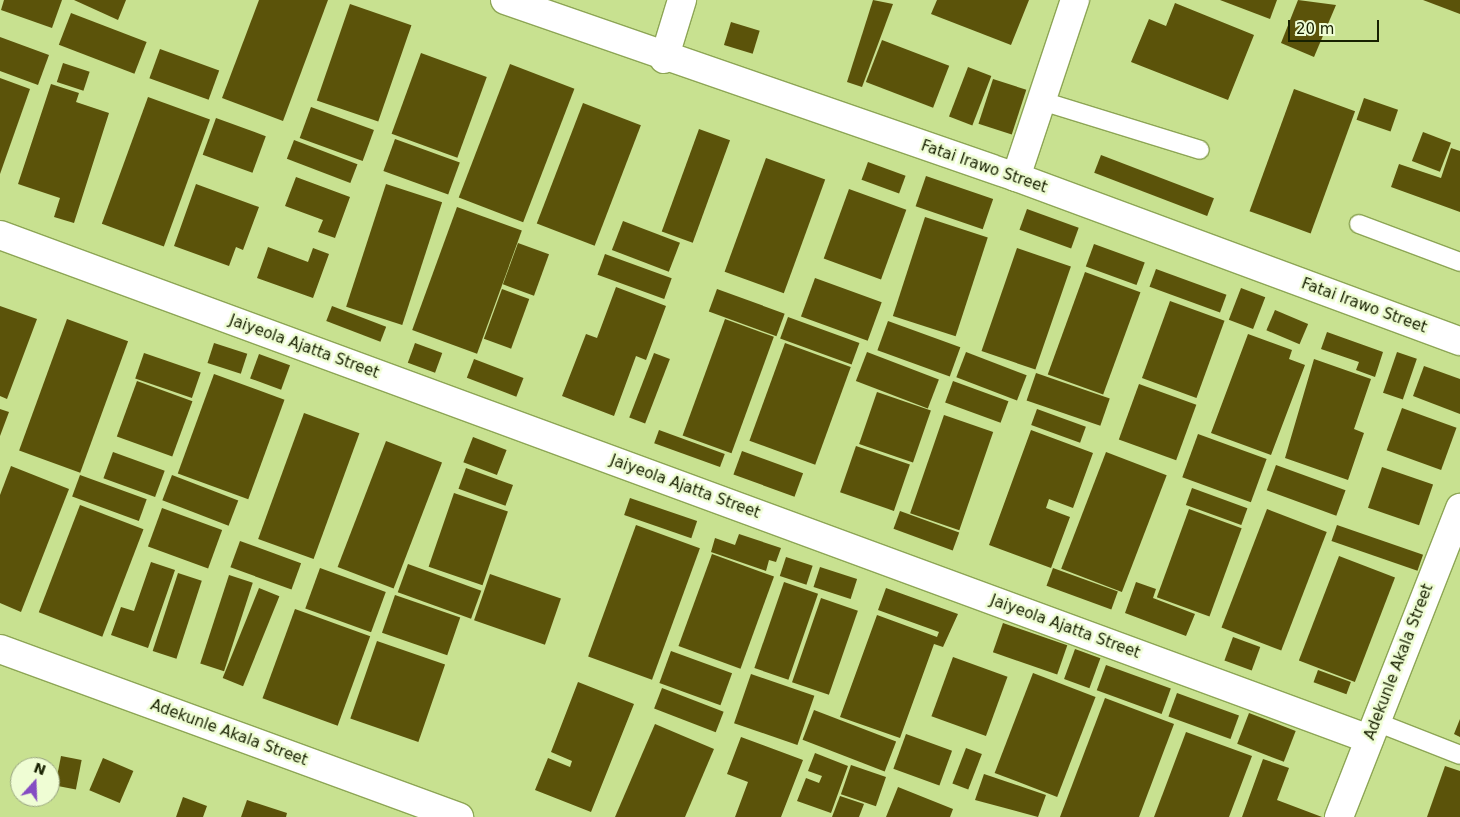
<!DOCTYPE html>
<html>
<head>
<meta charset="utf-8">
<style>
	body { margin:0 }
	#map { position:relative; width:1460px; height:817px; overflow:hidden; background:#c8e190; font-family:"DejaVu Sans",sans-serif }
	div>[style] { position:absolute }
	.building>* { inset:0; background:#5b530a; transform-origin:0 0 }
	.roads { filter:drop-shadow(1px 0 #8da555) drop-shadow(-1px 0 #8da555) drop-shadow(0 1px #8da555) drop-shadow(0 -1px #8da555) }
	.service>* { height:18px; margin:-9px; padding:0 9px; transform-origin:9px; border-radius:9px; background:#fff }
	.minor>* { height:28px; margin:-14px; padding:0 14px; transform-origin:14px; border-radius:14px; background:#fff }
	span { translate:-50% -50%; white-space:nowrap; text-align:center; line-height:1.15; -webkit-text-stroke:5px #effdd4; paint-order:stroke }
	.street-label { font-size:15px; color:#182101 }
	.north { position:absolute; left:10px; top:757px; width:50px; height:50px; box-sizing:border-box; background:#effdd4; border:1px solid #99a580; border-radius:50%; rotate:20deg; font-size:14px; font-weight:700; line-height:20px; text-align:center; color:#182101 }
	.north::after { content:''; display:block; margin:auto; width:18px; height:22px; background:#854cc3; clip-path:polygon(50% 0,100% 100%,50% 72%,0 100%) }
	.scale { position:absolute; left:1288px; top:20px; width:91px; height:22px; box-sizing:border-box; border:2px solid #182101; border-top:0; padding-left:6px; font-size:15px; line-height:18px; white-space:nowrap; color:#182101; -webkit-text-stroke:4px #effdd4; paint-order:stroke }
</style>
</head>
<body>
<div id="map">
	<div class="building">
		<i style="clip-path:polygon(4px 0,62px 0,52px 28px,1px 10px)"></i>
		<i style="clip-path:polygon(74px 0,126px 0,118px 20px)"></i>
		<i style="clip-path:polygon(259px 0,328px 0,283px 121px,222px 98px)"></i>
		<i style="clip-path:polygon(873px 0,893px 4px,862px 87px,847px 82px)"></i>
		<i style="clip-path:polygon(937px 0,1029px 0,1011px 45px,931px 14px)"></i>
		<i style="clip-path:polygon(1220px 0,1277px 0,1270px 19px)"></i>
		<i style="clip-path:polygon(1298px 0,1336px 5px,1314px 57px,1281px 43px)"></i>
		<i style="clip-path:polygon(1423px 0,1460px 0,1460px 14px)"></i>
		<i style="clip-path:polygon(1175px 3px,1254px 35px,1228px 100px,1131px 62px,1149px 19px,1166px 26px)"></i>
		<i style="left:350px;top:4px;width:65px;height:102px;rotate:19deg"></i>
		<i style="left:71px;top:13px;width:81px;height:34px;rotate:21deg"></i>
		<i style="left:731px;top:22px;width:30px;height:24px;rotate:17deg"></i>
		<i style="clip-path:polygon(0 37px,49px 55px,38px 85px,0 71px)"></i>
		<i style="left:882px;top:40px;width:72px;height:45px;rotate:21deg"></i>
		<i style="left:160px;top:49px;width:63px;height:31px;rotate:20deg"></i>
		<i style="left:421px;top:53px;width:70px;height:86px;rotate:20deg"></i>
		<i style="left:63px;top:63px;width:28px;height:20px;rotate:18deg"></i>
		<i style="left:510px;top:64px;width:69px;height:143px;rotate:21deg"></i>
		<i style="left:968px;top:67px;width:25px;height:53px;rotate:21deg"></i>
		<i style="clip-path:polygon(0 78px,30px 89px,0 174px)"></i>
		<i style="left:993px;top:79px;width:35px;height:47px;rotate:18deg"></i>
		<i style="clip-path:polygon(51px 84px,79px 93px,76px 102px,109px 113px,74px 223px,54px 217px,60px 198px,18px 184px)"></i>
		<i style="left:1294px;top:89px;width:65px;height:130px;rotate:20deg"></i>
		<i style="left:148px;top:97px;width:66px;height:135px;rotate:20deg"></i>
		<i style="left:1364px;top:98px;width:36px;height:23px;rotate:19deg"></i>
		<i style="left:583px;top:103px;width:62px;height:129px;rotate:21deg"></i>
		<i style="left:311px;top:107px;width:67px;height:33px;rotate:20deg"></i>
		<i style="left:216px;top:118px;width:53px;height:39px;rotate:20deg"></i>
		<i style="left:699px;top:129px;width:33px;height:109px;rotate:20deg"></i>
		<i style="left:1423px;top:132px;width:30px;height:31px;rotate:21deg"></i>
		<i style="left:395px;top:139px;width:69px;height:34px;rotate:20deg"></i>
		<i style="left:294px;top:140px;width:68px;height:20px;rotate:21deg"></i>
		<i style="clip-path:polygon(1451px 148px,1460px 151px,1460px 212px,1391px 187px,1399px 164px,1441px 178px)"></i>
		<i style="left:1101px;top:155px;width:121px;height:19px;rotate:21deg"></i>
		<i style="left:766px;top:158px;width:63px;height:121px;rotate:20deg"></i>
		<i style="left:868px;top:162px;width:40px;height:19px;rotate:20deg"></i>
		<i style="left:926px;top:176px;width:71px;height:32px;rotate:19deg"></i>
		<i style="clip-path:polygon(296px 177px,350px 197px,335px 238px,318px 232px,323px 220px,285px 206px)"></i>
		<i style="clip-path:polygon(196px 184px,259px 207px,243px 250px,236px 247px,229px 266px,174px 246px)"></i>
		<i style="left:386px;top:184px;width:59px;height:129px;rotate:18deg"></i>
		<i style="left:849px;top:189px;width:61px;height:74px;rotate:20deg"></i>
		<i style="left:457px;top:207px;width:69px;height:131px;rotate:20deg"></i>
		<i style="left:1027px;top:209px;width:55px;height:22px;rotate:20deg"></i>
		<i style="left:925px;top:217px;width:66px;height:104px;rotate:18deg"></i>
		<i style="left:623px;top:221px;width:61px;height:31px;rotate:21deg"></i>
		<i style="left:518px;top:243px;width:33px;height:44px;rotate:20deg"></i>
		<i style="left:1094px;top:244px;width:54px;height:24px;rotate:20deg"></i>
		<i style="clip-path:polygon(268px 247px,308px 262px,313px 248px,329px 254px,313px 298px,257px 278px)"></i>
		<i style="left:1017px;top:248px;width:57px;height:109px;rotate:19deg"></i>
		<i style="left:605px;top:254px;width:71px;height:22px;rotate:20deg"></i>
		<i style="left:1156px;top:269px;width:75px;height:19px;rotate:20deg"></i>
		<i style="left:1085px;top:272px;width:59px;height:109px;rotate:20deg"></i>
		<i style="left:815px;top:278px;width:71px;height:41px;rotate:20deg"></i>
		<i style="clip-path:polygon(616px 287px,666px 306px,646px 360px,636px 356px,614px 416px,562px 396px,586px 334px,597px 338px)"></i>
		<i style="left:1241px;top:288px;width:26px;height:34px;rotate:21deg"></i>
		<i style="left:502px;top:289px;width:29px;height:53px;rotate:20deg"></i>
		<i style="left:717px;top:289px;width:72px;height:24px;rotate:20deg"></i>
		<i style="left:1170px;top:301px;width:58px;height:82px;rotate:20deg"></i>
		<i style="clip-path:polygon(0 306px,37px 319px,7px 399px,0 396px)"></i>
		<i style="left:332px;top:306px;width:58px;height:16px;rotate:21deg"></i>
		<i style="left:1275px;top:310px;width:36px;height:22px;rotate:23deg"></i>
		<i style="left:788px;top:317px;width:76px;height:23px;rotate:20deg"></i>
		<i style="left:67px;top:319px;width:65px;height:140px;rotate:20deg"></i>
		<i style="left:725px;top:319px;width:52px;height:124px;rotate:20deg"></i>
		<i style="left:888px;top:321px;width:77px;height:31px;rotate:20deg"></i>
		<i style="clip-path:polygon(1327px 332px,1383px 352px,1375px 377px,1356px 370px,1359px 362px,1321px 349px)"></i>
		<i style="clip-path:polygon(1248px 334px,1292px 350px,1289px 359px,1305px 365px,1271px 455px,1211px 433px)"></i>
		<i style="left:214px;top:343px;width:35px;height:21px;rotate:18deg"></i>
		<i style="left:415px;top:343px;width:29px;height:21px;rotate:20deg"></i>
		<i style="left:785px;top:343px;width:70px;height:104px;rotate:20deg"></i>
		<i style="left:867px;top:352px;width:77px;height:31px;rotate:21deg"></i>
		<i style="left:966px;top:352px;width:65px;height:27px;rotate:21deg"></i>
		<i style="left:1397px;top:352px;width:21px;height:43px;rotate:19deg"></i>
		<i style="left:144px;top:353px;width:60px;height:27px;rotate:19deg"></i>
		<i style="left:654px;top:353px;width:17px;height:69px;rotate:21deg"></i>
		<i style="left:259px;top:354px;width:33px;height:26px;rotate:20deg"></i>
		<i style="left:474px;top:359px;width:53px;height:20px;rotate:21deg"></i>
		<i style="clip-path:polygon(1314px 359px,1371px 379px,1354px 429px,1364px 433px,1348px 480px,1285px 458px)"></i>
		<i style="clip-path:polygon(1424px 366px,1460px 379px,1460px 414px,1413px 396px)"></i>
		<i style="left:1036px;top:373px;width:78px;height:29px;rotate:19deg"></i>
		<i style="left:214px;top:374px;width:75px;height:106px;rotate:20deg"></i>
		<i style="left:137px;top:381px;width:59px;height:59px;rotate:20deg"></i>
		<i style="left:953px;top:381px;width:59px;height:23px;rotate:20deg"></i>
		<i style="left:1139px;top:384px;width:61px;height:59px;rotate:20deg"></i>
		<i style="left:877px;top:392px;width:57px;height:55px;rotate:19deg"></i>
		<i style="left:1402px;top:408px;width:58px;height:45px;rotate:20deg"></i>
		<i style="clip-path:polygon(0 409px,9px 412px,0 436px)"></i>
		<i style="left:1037px;top:409px;width:52px;height:17px;rotate:20deg"></i>
		<i style="left:304px;top:413px;width:59px;height:134px;rotate:20deg"></i>
		<i style="left:944px;top:415px;width:52px;height:104px;rotate:19deg"></i>
		<i style="left:659px;top:430px;width:70px;height:14px;rotate:20deg"></i>
		<i style="clip-path:polygon(1031px 430px,1093px 453px,1073px 508px,1049px 499px,1046px 508px,1070px 517px,1051px 568px,989px 545px)"></i>
		<i style="left:1198px;top:434px;width:73px;height:46px;rotate:20deg"></i>
		<i style="left:473px;top:437px;width:36px;height:27px;rotate:21deg"></i>
		<i style="left:386px;top:441px;width:60px;height:135px;rotate:21deg"></i>
		<i style="left:856px;top:446px;width:57px;height:49px;rotate:19deg"></i>
		<i style="left:742px;top:451px;width:65px;height:25px;rotate:20deg"></i>
		<i style="left:113px;top:452px;width:55px;height:28px;rotate:20deg"></i>
		<i style="left:1106px;top:452px;width:65px;height:125px;rotate:21deg"></i>
		<i style="left:1276px;top:465px;width:74px;height:27px;rotate:20deg"></i>
		<i style="clip-path:polygon(11px 466px,69px 489px,21px 612px,0 603px,0 495px)"></i>
		<i style="left:1382px;top:467px;width:54px;height:43px;rotate:19deg"></i>
		<i style="left:466px;top:468px;width:50px;height:22px;rotate:20deg"></i>
		<i style="left:80px;top:475px;width:71px;height:23px;rotate:20deg"></i>
		<i style="left:172px;top:475px;width:71px;height:27px;rotate:21deg"></i>
		<i style="left:1192px;top:488px;width:59px;height:18px;rotate:20deg"></i>
		<i style="left:454px;top:493px;width:57px;height:78px;rotate:19deg"></i>
		<i style="left:630px;top:498px;width:71px;height:18px;rotate:19deg"></i>
		<i style="left:80px;top:505px;width:68px;height:115px;rotate:21deg"></i>
		<i style="left:162px;top:508px;width:64px;height:41px;rotate:20deg"></i>
		<i style="left:1189px;top:509px;width:56px;height:94px;rotate:20deg"></i>
		<i style="left:1267px;top:509px;width:64px;height:127px;rotate:21deg"></i>
		<i style="left:900px;top:511px;width:63px;height:19px;rotate:20deg"></i>
		<i style="left:636px;top:525px;width:68px;height:140px;rotate:20deg"></i>
		<i style="left:1337px;top:525px;width:91px;height:17px;rotate:19deg"></i>
		<i style="clip-path:polygon(739px 534px,781px 548px,776px 562px,769px 560px,766px 571px,711px 552px,715px 538px,735px 545px)"></i>
		<i style="left:240px;top:541px;width:65px;height:28px;rotate:20deg"></i>
		<i style="left:712px;top:554px;width:66px;height:98px;rotate:20deg"></i>
		<i style="left:1339px;top:556px;width:60px;height:112px;rotate:21deg"></i>
		<i style="left:786px;top:557px;width:28px;height:20px;rotate:18deg"></i>
		<i style="clip-path:polygon(151px 562px,175px 570px,148px 648px,111px 635px,121px 607px,134px 611px)"></i>
		<i style="left:408px;top:564px;width:78px;height:30px;rotate:20deg"></i>
		<i style="left:820px;top:567px;width:39px;height:21px;rotate:18deg"></i>
		<i style="left:320px;top:568px;width:70px;height:43px;rotate:20deg"></i>
		<i style="left:1053px;top:568px;width:69px;height:19px;rotate:20deg"></i>
		<i style="left:178px;top:573px;width:25px;height:82px;rotate:18deg"></i>
		<i style="left:490px;top:574px;width:75px;height:49px;rotate:19deg"></i>
		<i style="left:229px;top:575px;width:25px;height:93px;rotate:18deg"></i>
		<i style="left:784px;top:582px;width:36px;height:91px;rotate:19deg"></i>
		<i style="clip-path:polygon(1136px 582px,1156px 589px,1153px 598px,1195px 614px,1186px 636px,1125px 613px)"></i>
		<i style="left:259px;top:588px;width:22px;height:97px;rotate:22deg"></i>
		<i style="clip-path:polygon(886px 588px,958px 614px,943px 647px,934px 644px,900px 738px,840px 717px,877px 615px,937px 637px,939px 632px,878px 610px)"></i>
		<i style="left:395px;top:595px;width:69px;height:40px;rotate:19deg"></i>
		<i style="left:821px;top:598px;width:39px;height:89px;rotate:19deg"></i>
		<i style="left:295px;top:609px;width:80px;height:95px;rotate:20deg"></i>
		<i style="left:1003px;top:623px;width:68px;height:31px;rotate:19deg"></i>
		<i style="left:1233px;top:637px;width:29px;height:25px;rotate:20deg"></i>
		<i style="left:377px;top:641px;width:72px;height:82px;rotate:19deg"></i>
		<i style="left:1075px;top:649px;width:27px;height:32px;rotate:20deg"></i>
		<i style="left:671px;top:651px;width:65px;height:34px;rotate:20deg"></i>
		<i style="left:953px;top:657px;width:58px;height:63px;rotate:20deg"></i>
		<i style="left:1106px;top:665px;width:69px;height:27px;rotate:20deg"></i>
		<i style="left:1318px;top:670px;width:35px;height:13px;rotate:20deg"></i>
		<i style="left:1033px;top:673px;width:67px;height:107px;rotate:21deg"></i>
		<i style="left:751px;top:674px;width:67px;height:52px;rotate:19deg"></i>
		<i style="clip-path:polygon(578px 682px,634px 704px,591px 812px,535px 790px,548px 758px,570px 767px,572px 761px,551px 752px)"></i>
		<i style="left:662px;top:688px;width:66px;height:22px;rotate:21deg"></i>
		<i style="left:1177px;top:693px;width:66px;height:25px;rotate:20deg"></i>
		<i style="clip-path:polygon(1105px 698px,1174px 724px,1139px 817px,1060px 817px)"></i>
		<i style="left:814px;top:710px;width:88px;height:32px;rotate:21deg"></i>
		<i style="left:1249px;top:713px;width:50px;height:33px;rotate:21deg"></i>
		<i style="clip-path:polygon(1460px 719px,1460px 737px,1454px 734px)"></i>
		<i style="clip-path:polygon(655px 724px,714px 749px,685px 817px,615px 817px)"></i>
		<i style="clip-path:polygon(1186px 732px,1252px 756px,1229px 817px,1154px 817px)"></i>
		<i style="left:906px;top:734px;width:49px;height:37px;rotate:20deg"></i>
		<i style="clip-path:polygon(741px 737px,803px 760px,781px 817px,735px 817px,748px 782px,727px 774px)"></i>
		<i style="left:966px;top:748px;width:17px;height:38px;rotate:21deg"></i>
		<i style="clip-path:polygon(815px 753px,848px 766px,831px 813px,797px 801px,806px 778px,819px 783px,822px 776px,808px 771px)"></i>
		<i style="left:61px;top:756px;width:21px;height:30px;rotate:11deg"></i>
		<i style="left:103px;top:758px;width:33px;height:35px;rotate:23deg"></i>
		<i style="clip-path:polygon(1263px 759px,1289px 768px,1277px 800px,1322px 817px,1242px 817px)"></i>
		<i style="left:851px;top:765px;width:37px;height:31px;rotate:19deg"></i>
		<i style="clip-path:polygon(1445px 766px,1460px 771px,1460px 817px,1427px 817px)"></i>
		<i style="clip-path:polygon(984px 774px,1046px 795px,1038px 817px,975px 800px)"></i>
		<i style="clip-path:polygon(898px 787px,953px 809px,950px 817px,886px 817px)"></i>
		<i style="clip-path:polygon(840px 796px,864px 804px,859px 817px,832px 817px)"></i>
		<i style="clip-path:polygon(183px 797px,207px 806px,203px 817px,176px 817px)"></i>
		<i style="clip-path:polygon(247px 800px,287px 813px,286px 817px,241px 817px)"></i>
	</div>
	<div class="roads">
		<div class="service">
			<i style="left:1042px;top:101px;width:165px;rotate:17.2deg"></i>
			<i style="left:1359px;top:224px;width:108px;rotate:20.6deg"></i>
			<i style="left:1376px;top:722px;width:90px;rotate:21.4deg"></i>
		</div>
		<div class="minor">
			<i style="left:505px;top:0;width:541px;rotate:19.11deg"></i>
			<i style="left:1016px;top:177px;width:473px;rotate:20.3deg"></i>
			<i style="left:664px;top:59px;width:62px;rotate:-73deg"></i>
			<i style="left:1016px;top:177px;width:187px;rotate:-71.6deg"></i>
			<i style="left:0;top:235px;width:1459px;rotate:20.21deg"></i>
			<i style="left:0;top:649px;width:489px;rotate:20.1deg"></i>
			<i style="left:1339px;top:817px;width:332px;rotate:-68.6deg"></i>
		</div>
	</div>
	<div class="street-label">
		<span style="left:984px;top:167px;rotate:19deg">Fatai Irawo Street</span>
		<span style="left:1364px;top:306px;rotate:20deg">Fatai Irawo Street</span>
		<span style="left:304px;top:347px;rotate:20deg">Jaiyeola Ajatta Street</span>
		<span style="left:685px;top:487px;rotate:20deg">Jaiyeola Ajatta Street</span>
		<span style="left:1065px;top:627px;rotate:20deg">Jaiyeola Ajatta Street</span>
		<span style="left:1399px;top:662px;rotate:-69deg">Adekunle Akala Street</span>
		<span style="left:229px;top:733px;rotate:20deg">Adekunle Akala Street</span>
	</div>
	<div class="north">N</div>
	<div class="scale">20 m</div>
</div>
</body>
</html>
